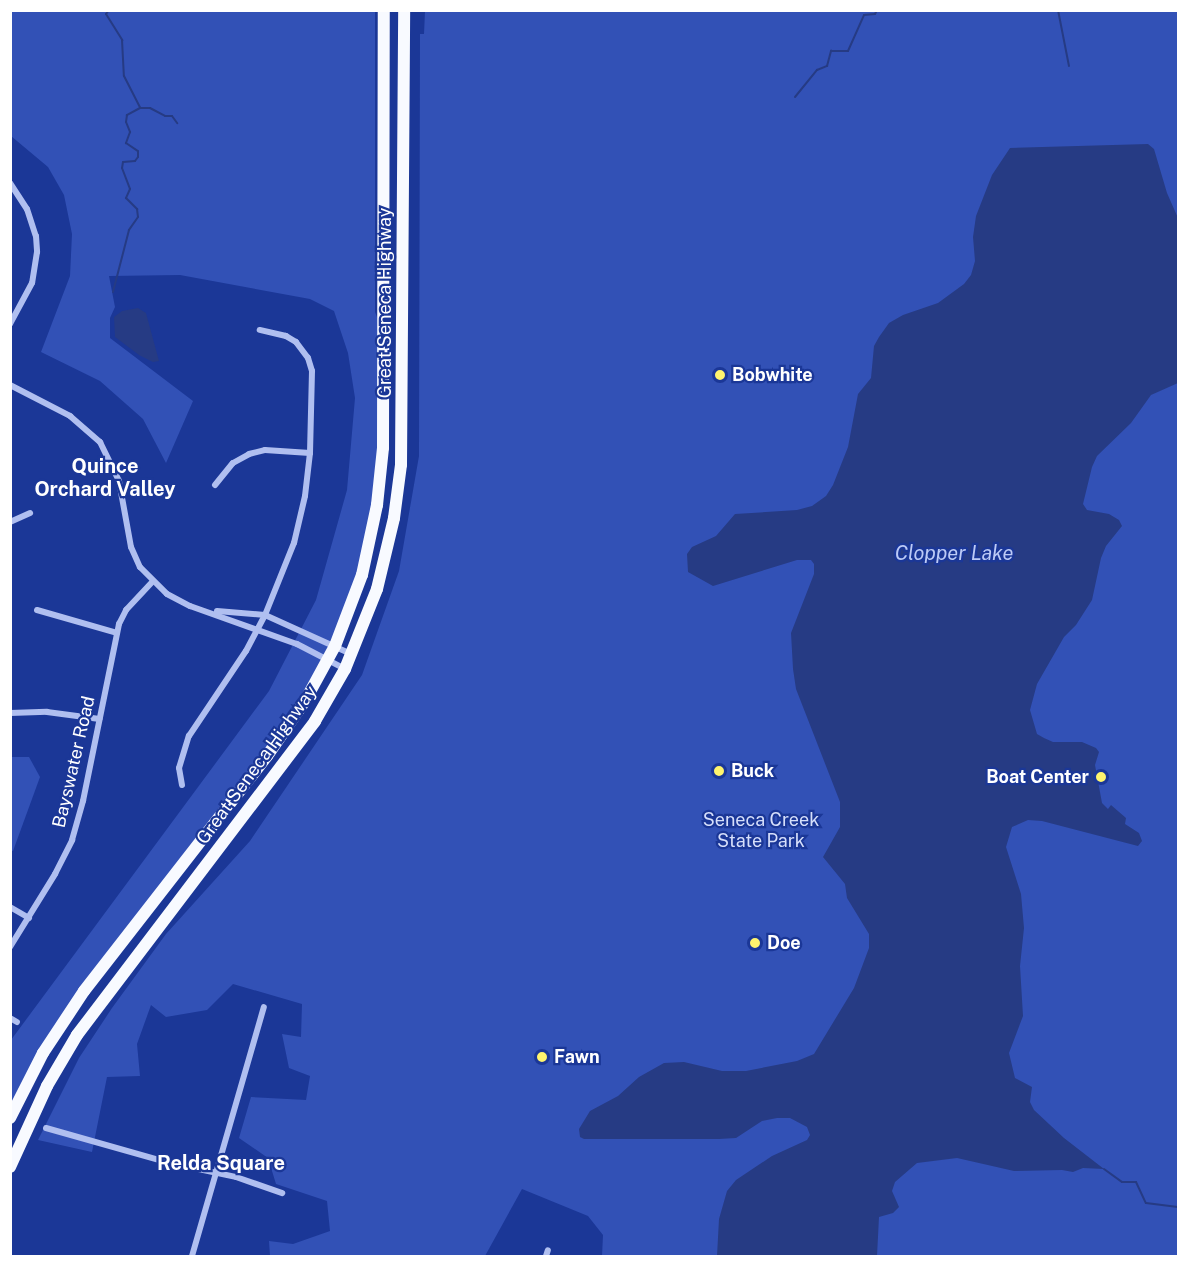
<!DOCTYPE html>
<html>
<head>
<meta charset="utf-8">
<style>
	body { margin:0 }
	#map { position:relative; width:1189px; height:1267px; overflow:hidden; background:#1b3797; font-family:"Public Sans",sans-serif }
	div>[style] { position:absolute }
	.green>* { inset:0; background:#3251b6 }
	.water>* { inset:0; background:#263b84 }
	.stream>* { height:2px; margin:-1px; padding:0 1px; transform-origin:1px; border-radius:1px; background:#263b84 }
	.street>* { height:6px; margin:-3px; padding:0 3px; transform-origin:3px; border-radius:3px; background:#b0bff0 }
	.primary>* { height:12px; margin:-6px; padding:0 6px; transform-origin:6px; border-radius:6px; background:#f8faff }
	.dots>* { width:16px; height:16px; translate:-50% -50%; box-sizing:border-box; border:3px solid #1b3797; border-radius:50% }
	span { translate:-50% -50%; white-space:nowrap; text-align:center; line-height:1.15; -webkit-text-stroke:4.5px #1b3797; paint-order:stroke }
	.street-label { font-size:18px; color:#fff }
	.poi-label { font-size:18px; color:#fff; font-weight:700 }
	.left { translate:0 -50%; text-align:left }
	.right { translate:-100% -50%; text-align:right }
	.park-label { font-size:18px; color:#d6dffb }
	.neighbourhood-label { font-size:20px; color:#fff; font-weight:700 }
	.water-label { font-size:20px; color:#bccaf6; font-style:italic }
	.frame { position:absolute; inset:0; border:12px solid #fff; pointer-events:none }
</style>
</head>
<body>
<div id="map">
	<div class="green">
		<i style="clip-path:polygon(11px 11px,375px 11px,375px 312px,384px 335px,382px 460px,359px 584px,321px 675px,54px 1034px,11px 1120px,11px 1040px,269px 691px,316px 600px,347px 490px,355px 398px,348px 353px,334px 311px,310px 299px,180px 275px,109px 276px,115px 307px,110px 318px,110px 338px,193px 401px,166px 463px,143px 419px,100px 381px,41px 352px,70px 276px,72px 234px,64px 195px,48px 167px,11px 136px)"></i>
		<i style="clip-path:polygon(425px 11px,1178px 11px,1178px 1256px,602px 1256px,603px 1235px,588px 1216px,522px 1189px,485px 1256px,270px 1256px,269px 1241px,293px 1244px,330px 1231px,327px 1201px,276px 1184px,268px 1158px,239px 1138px,251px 1097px,306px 1100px,310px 1076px,289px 1068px,282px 1034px,301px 1037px,302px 1004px,233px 984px,207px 1010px,166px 1017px,151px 1005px,137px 1044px,140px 1076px,107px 1077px,92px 1152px,38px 1140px,79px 1058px,112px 1008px,166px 934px,250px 841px,362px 675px,399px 571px,419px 456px,420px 34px,424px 34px)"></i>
		<i style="clip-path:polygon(10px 757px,29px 757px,40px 777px,13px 851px,10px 850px)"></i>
	</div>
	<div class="water">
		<i style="clip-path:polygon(1148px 144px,1154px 149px,1167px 193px,1178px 218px,1178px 383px,1151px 395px,1131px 423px,1097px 456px,1092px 467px,1083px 504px,1087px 510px,1109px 514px,1119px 520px,1122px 526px,1106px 546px,1101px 558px,1092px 600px,1076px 625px,1064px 637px,1037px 684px,1030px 710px,1037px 734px,1044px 738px,1053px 742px,1082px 742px,1096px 748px,1099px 752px,1095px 765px,1102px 803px,1108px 809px,1111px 805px,1126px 818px,1125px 824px,1139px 833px,1142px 841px,1138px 846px,1042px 821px,1028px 820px,1012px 827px,1006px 847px,1021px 894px,1024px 928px,1020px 966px,1023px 1016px,1009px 1053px,1015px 1078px,1032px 1087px,1030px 1102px,1034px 1110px,1064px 1138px,1104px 1169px,1083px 1168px,1073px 1172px,1062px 1170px,1014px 1171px,957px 1158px,917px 1163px,895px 1182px,892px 1191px,899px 1207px,893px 1213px,879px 1217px,877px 1256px,717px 1256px,719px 1219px,727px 1191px,736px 1180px,772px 1156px,807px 1140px,810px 1135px,807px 1127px,790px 1118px,777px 1118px,762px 1121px,736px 1138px,719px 1139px,584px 1139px,580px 1137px,579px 1129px,590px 1111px,618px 1096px,639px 1077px,664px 1063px,684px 1062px,722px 1071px,746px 1071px,797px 1061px,814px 1054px,854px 988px,869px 948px,869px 934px,847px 898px,845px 884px,823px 857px,840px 827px,840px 802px,796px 689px,793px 669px,791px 633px,814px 574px,814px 564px,811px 560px,797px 560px,713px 586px,688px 572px,687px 554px,692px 547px,716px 536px,735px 514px,797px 510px,812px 506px,826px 496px,833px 485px,848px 447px,858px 394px,871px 378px,874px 346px,879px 337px,889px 323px,903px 315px,938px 303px,964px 284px,971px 275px,975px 261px,973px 237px,976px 216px,992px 175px,1010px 148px)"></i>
		<i style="clip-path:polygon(138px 308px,146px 313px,159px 361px,153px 362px,139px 355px,115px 337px,114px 317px,122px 311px)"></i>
	</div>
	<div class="stream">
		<i style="left:109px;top:10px;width:5px;rotate:127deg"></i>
		<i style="left:106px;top:14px;width:31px;rotate:58deg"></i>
		<i style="left:122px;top:40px;width:36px;rotate:87deg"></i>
		<i style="left:124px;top:76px;width:36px;rotate:63deg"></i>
		<i style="left:140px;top:108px;width:15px;rotate:152deg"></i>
		<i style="left:127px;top:115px;width:7px;rotate:98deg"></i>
		<i style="left:126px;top:122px;width:11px;rotate:68deg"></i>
		<i style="left:130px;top:132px;width:12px;rotate:110deg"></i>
		<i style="left:126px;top:143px;width:14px;rotate:34deg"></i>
		<i style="left:138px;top:151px;width:6px;rotate:90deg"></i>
		<i style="left:138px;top:157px;width:5px;rotate:127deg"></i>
		<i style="left:135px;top:161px;width:12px;rotate:175deg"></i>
		<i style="left:123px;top:162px;width:6px;rotate:99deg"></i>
		<i style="left:122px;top:168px;width:22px;rotate:69deg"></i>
		<i style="left:130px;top:189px;width:10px;rotate:114deg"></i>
		<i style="left:126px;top:198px;width:16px;rotate:45deg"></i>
		<i style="left:137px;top:209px;width:8px;rotate:83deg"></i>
		<i style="left:138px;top:217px;width:16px;rotate:125deg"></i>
		<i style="left:129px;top:230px;width:64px;rotate:104.5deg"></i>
		<i style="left:1058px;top:10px;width:57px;rotate:78.9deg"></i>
		<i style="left:795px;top:97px;width:35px;rotate:-51deg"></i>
		<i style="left:817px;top:70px;width:11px;rotate:-22deg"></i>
		<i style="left:827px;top:66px;width:16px;rotate:-75deg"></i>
		<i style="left:831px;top:51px;width:17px"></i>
		<i style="left:848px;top:51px;width:39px;rotate:-66deg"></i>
		<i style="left:864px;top:15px;width:11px;rotate:-5deg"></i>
		<i style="left:875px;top:14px;width:4px;rotate:-63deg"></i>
		<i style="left:140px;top:108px;width:10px"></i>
		<i style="left:150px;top:108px;width:17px;rotate:28deg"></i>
		<i style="left:165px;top:116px;width:7px"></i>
		<i style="left:172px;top:116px;width:9px;rotate:54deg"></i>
		<i style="left:1104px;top:1169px;width:22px;rotate:36deg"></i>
		<i style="left:1122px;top:1182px;width:14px"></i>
		<i style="left:1136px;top:1182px;width:23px;rotate:65deg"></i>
		<i style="left:1146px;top:1203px;width:32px;rotate:7deg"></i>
	</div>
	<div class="street">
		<i style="left:10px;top:183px;width:31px;rotate:57deg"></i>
		<i style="left:27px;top:209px;width:28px;rotate:72deg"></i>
		<i style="left:36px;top:236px;width:16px;rotate:86deg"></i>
		<i style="left:37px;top:252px;width:31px;rotate:99deg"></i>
		<i style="left:32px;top:283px;width:47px;rotate:118.2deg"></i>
		<i style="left:10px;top:385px;width:68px;rotate:27.3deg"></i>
		<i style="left:70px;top:416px;width:40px;rotate:41deg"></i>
		<i style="left:100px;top:442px;width:43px;rotate:64deg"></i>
		<i style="left:119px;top:481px;width:67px;rotate:79.7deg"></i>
		<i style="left:131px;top:547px;width:22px;rotate:66deg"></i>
		<i style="left:140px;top:567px;width:38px;rotate:45deg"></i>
		<i style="left:167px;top:594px;width:26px;rotate:28deg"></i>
		<i style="left:190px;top:606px;width:114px;rotate:19.6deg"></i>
		<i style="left:297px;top:644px;width:54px;rotate:27.5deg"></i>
		<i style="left:215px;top:485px;width:28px;rotate:-51deg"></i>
		<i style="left:233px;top:463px;width:18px;rotate:-29deg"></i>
		<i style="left:249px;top:454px;width:16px;rotate:-14deg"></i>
		<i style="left:265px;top:450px;width:45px;rotate:3.8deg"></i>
		<i style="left:10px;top:522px;width:22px;rotate:-24deg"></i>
		<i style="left:37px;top:610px;width:83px;rotate:16deg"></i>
		<i style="left:217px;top:611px;width:48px;rotate:4.8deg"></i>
		<i style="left:265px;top:615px;width:94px;rotate:24.4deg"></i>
		<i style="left:10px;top:713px;width:37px;rotate:-2deg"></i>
		<i style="left:47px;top:712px;width:53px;rotate:7.5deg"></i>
		<i style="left:182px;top:785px;width:17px;rotate:-100deg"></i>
		<i style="left:179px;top:768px;width:34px;rotate:-73deg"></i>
		<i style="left:189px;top:736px;width:102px;rotate:-56.2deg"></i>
		<i style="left:246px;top:651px;width:41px;rotate:-62.2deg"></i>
		<i style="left:265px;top:615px;width:78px;rotate:-68.1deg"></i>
		<i style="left:294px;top:543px;width:48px;rotate:-76.8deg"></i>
		<i style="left:305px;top:496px;width:43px;rotate:-83.4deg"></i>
		<i style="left:310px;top:453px;width:82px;rotate:-88.6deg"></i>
		<i style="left:312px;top:371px;width:14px;rotate:-107deg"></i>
		<i style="left:308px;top:358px;width:20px;rotate:-127deg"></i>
		<i style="left:296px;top:342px;width:12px;rotate:-149deg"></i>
		<i style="left:286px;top:336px;width:27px;rotate:-167deg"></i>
		<i style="left:10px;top:907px;width:22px;rotate:30deg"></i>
		<i style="left:10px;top:947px;width:86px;rotate:-58.3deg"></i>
		<i style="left:55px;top:874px;width:38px;rotate:-63deg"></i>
		<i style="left:72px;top:840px;width:41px;rotate:-74.2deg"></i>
		<i style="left:83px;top:801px;width:181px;rotate:-78.5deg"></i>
		<i style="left:119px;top:624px;width:16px;rotate:-63deg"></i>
		<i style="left:126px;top:610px;width:38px;rotate:-47deg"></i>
		<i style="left:10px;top:1018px;width:8px;rotate:30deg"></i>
		<i style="left:46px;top:1128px;width:129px;rotate:15.8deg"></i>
		<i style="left:170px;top:1163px;width:67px;rotate:12deg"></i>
		<i style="left:236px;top:1177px;width:49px;rotate:19.2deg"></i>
		<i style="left:192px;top:1256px;width:259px;rotate:-73.9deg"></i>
		<i style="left:546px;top:1256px;width:6px;rotate:-72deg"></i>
	</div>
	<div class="primary">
		<i style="left:10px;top:1118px;width:73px;rotate:-63.1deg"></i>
		<i style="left:43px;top:1053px;width:74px;rotate:-56.5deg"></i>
		<i style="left:84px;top:991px;width:298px;rotate:-52.1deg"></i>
		<i style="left:267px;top:756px;width:67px;rotate:-55.4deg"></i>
		<i style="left:305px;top:701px;width:63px;rotate:-61.4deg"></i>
		<i style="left:335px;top:646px;width:76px;rotate:-69.2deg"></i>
		<i style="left:362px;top:575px;width:72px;rotate:-77.9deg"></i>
		<i style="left:377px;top:505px;width:57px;rotate:-84deg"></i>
		<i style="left:383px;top:448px;width:438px;rotate:-89.9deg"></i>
		<i style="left:10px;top:1167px;width:89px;rotate:-65.4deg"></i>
		<i style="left:47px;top:1086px;width:59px;rotate:-59.5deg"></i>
		<i style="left:77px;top:1035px;width:394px;rotate:-52.8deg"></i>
		<i style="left:315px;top:721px;width:60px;rotate:-60deg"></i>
		<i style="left:345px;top:669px;width:86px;rotate:-68.2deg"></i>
		<i style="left:377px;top:589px;width:73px;rotate:-76.5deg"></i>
		<i style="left:394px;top:518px;width:53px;rotate:-82.5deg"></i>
		<i style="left:401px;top:465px;width:455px;rotate:-89.6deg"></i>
	</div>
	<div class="dots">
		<i style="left:720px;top:375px;background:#fff46e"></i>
		<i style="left:719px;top:771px;background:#fff46e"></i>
		<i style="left:1101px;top:777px;background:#fff46e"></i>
		<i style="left:755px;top:943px;background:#fff46e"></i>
		<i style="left:542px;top:1057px;background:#fff46e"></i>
	</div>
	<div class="street-label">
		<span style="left:385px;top:303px;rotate:-90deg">Great Seneca Highway</span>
		<span style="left:74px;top:762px;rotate:-77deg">Bayswater Road</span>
		<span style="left:257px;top:765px;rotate:-54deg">Great Seneca Highway</span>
	</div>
	<div class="poi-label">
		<span class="left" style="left:732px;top:375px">Bobwhite</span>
		<span class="left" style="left:731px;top:771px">Buck</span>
		<span class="right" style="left:1089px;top:777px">Boat Center</span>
		<span class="left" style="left:767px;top:943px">Doe</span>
		<span class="left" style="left:554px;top:1057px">Fawn</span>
	</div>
	<div class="park-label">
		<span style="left:761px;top:831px">Seneca Creek<br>State Park</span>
	</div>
	<div class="neighbourhood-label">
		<span style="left:105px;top:478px">Quince<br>Orchard Valley</span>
		<span style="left:221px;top:1163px">Relda Square</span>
	</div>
	<div class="water-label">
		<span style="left:954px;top:553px">Clopper Lake</span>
	</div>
	<div class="frame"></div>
</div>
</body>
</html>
